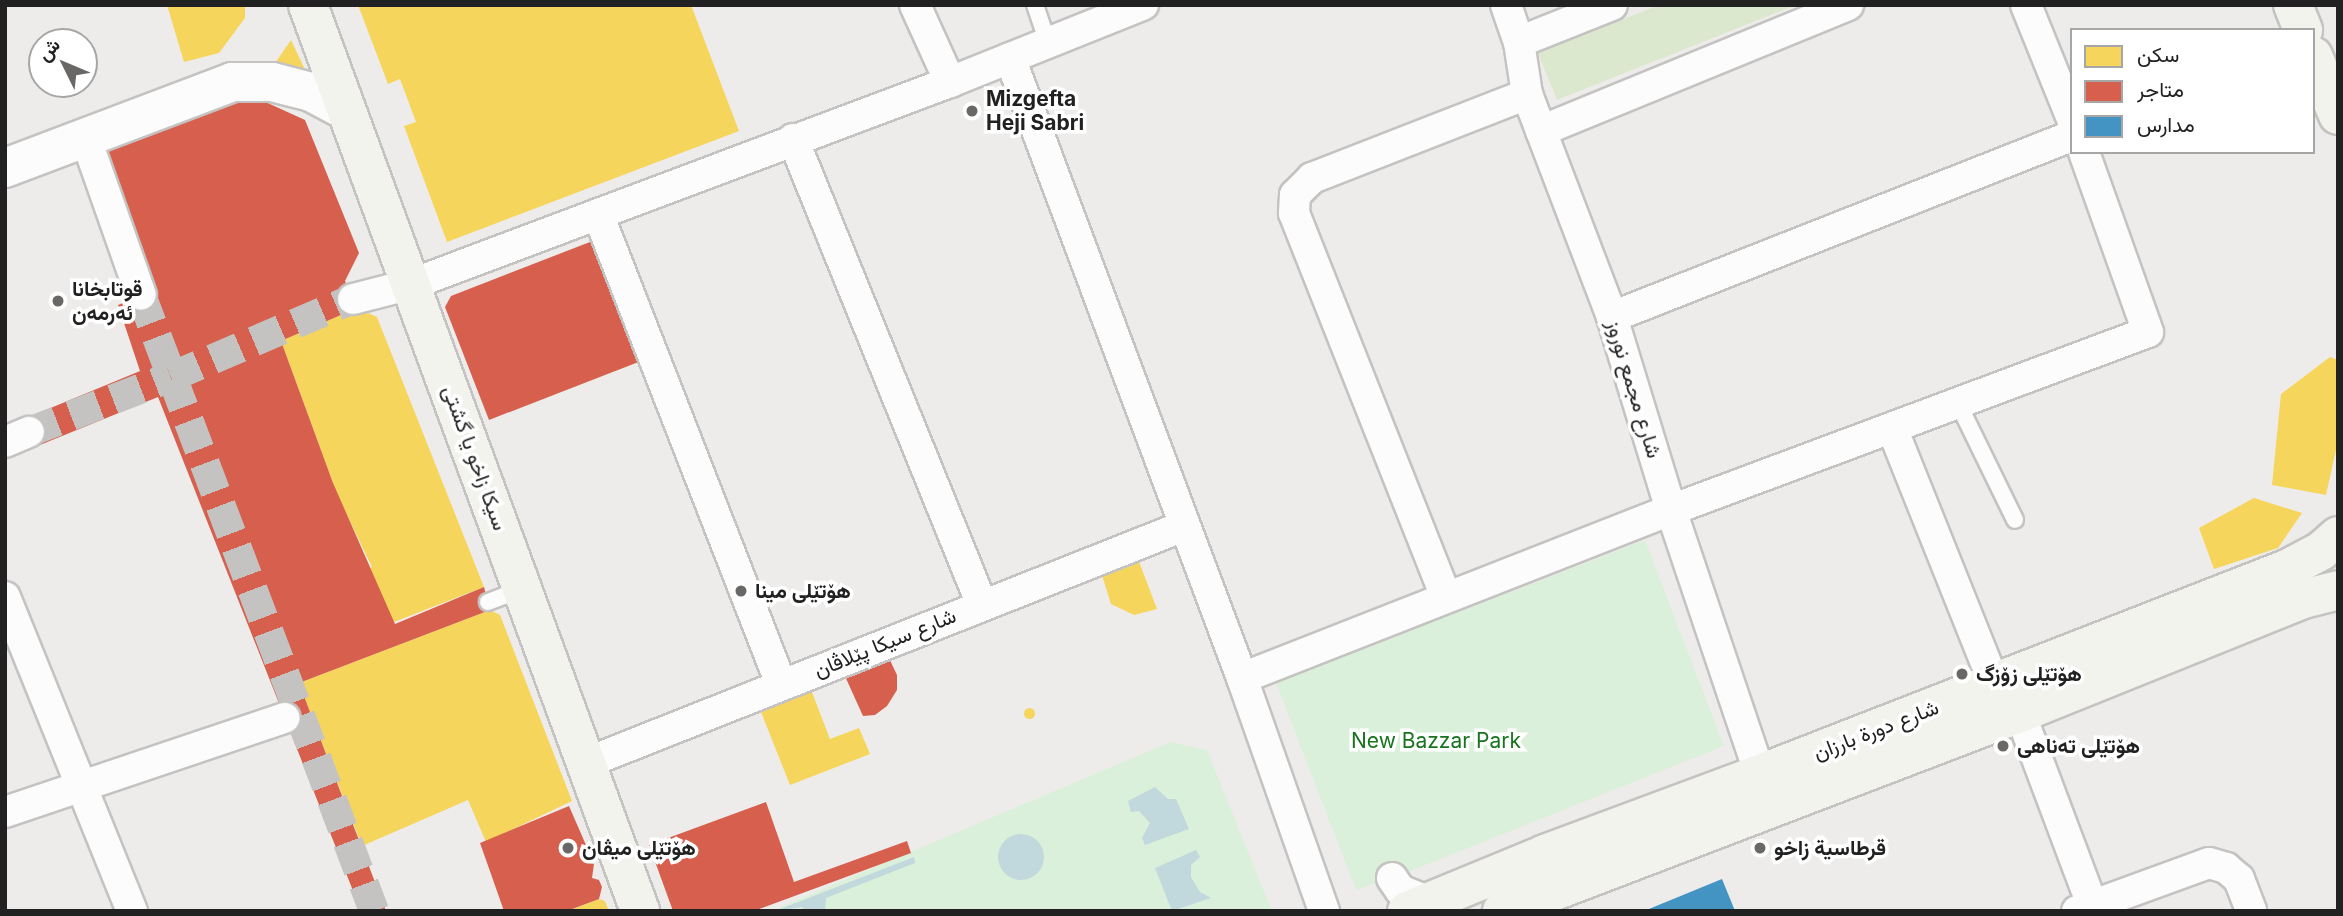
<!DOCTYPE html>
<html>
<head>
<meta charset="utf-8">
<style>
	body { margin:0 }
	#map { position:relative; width:2343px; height:916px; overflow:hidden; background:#eeecea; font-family:Inter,Vazirmatn,sans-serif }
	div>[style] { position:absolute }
	.grass>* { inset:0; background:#dbe8cd }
	.park>* { inset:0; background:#dbf0db }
	.water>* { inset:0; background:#c1d8dd }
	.round { border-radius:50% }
	.homes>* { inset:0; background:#f6d55c; transform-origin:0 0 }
	.shops>* { inset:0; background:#d6604d }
	.schools>* { inset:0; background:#4393c3 }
	.minor-tunnel>* { height:30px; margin-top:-15px; transform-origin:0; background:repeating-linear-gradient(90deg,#c5c3c2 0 30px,transparent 0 45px) }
	.roads { filter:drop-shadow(2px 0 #c4c3c2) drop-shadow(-2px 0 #c4c3c2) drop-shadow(0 2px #c4c3c2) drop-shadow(0 -2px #c4c3c2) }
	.service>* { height:16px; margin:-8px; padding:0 8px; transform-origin:8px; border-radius:8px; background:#fcfcfc }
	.minor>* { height:30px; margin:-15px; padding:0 15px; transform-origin:15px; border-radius:15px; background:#fcfcfc }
	.tertiary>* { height:38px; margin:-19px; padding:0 19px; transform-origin:19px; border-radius:19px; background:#fcfcfc }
	.secondary>* { height:38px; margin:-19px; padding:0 19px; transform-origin:19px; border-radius:19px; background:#f2f3ed }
	.dots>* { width:19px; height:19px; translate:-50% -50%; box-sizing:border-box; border:4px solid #fff; border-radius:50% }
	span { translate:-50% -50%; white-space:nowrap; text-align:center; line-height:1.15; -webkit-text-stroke:7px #fff; paint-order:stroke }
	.poi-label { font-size:21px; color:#212121; font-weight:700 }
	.left { translate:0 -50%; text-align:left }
	.street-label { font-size:21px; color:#212121 }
	.park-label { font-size:21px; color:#19741f }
	.frame { position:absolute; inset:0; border:7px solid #212121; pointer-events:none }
	.legend { position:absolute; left:2070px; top:28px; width:245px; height:126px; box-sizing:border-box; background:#fff; border:2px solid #a6a6a6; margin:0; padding:9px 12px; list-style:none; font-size:21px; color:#212121 }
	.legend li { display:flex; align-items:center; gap:14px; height:35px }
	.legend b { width:35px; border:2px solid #a6a6a6 }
	.north { position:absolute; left:28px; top:28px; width:70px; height:70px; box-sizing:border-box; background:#fff; border:2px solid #a6a6a6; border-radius:50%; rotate:313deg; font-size:19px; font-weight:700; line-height:28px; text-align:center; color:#212121 }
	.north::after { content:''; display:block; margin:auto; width:24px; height:32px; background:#696867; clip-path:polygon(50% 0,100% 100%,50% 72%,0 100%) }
</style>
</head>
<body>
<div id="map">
	<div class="grass">
		<i style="clip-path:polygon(1659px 5px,1796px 5px,1557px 100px,1538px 53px)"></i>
	</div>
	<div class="park">
		<i style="clip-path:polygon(1645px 540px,1724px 746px,1403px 874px,1356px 890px,1276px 683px)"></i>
		<i style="clip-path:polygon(1170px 742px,1207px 750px,1272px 911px,771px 911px)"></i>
	</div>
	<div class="water">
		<i style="clip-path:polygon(1155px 787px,1168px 799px,1176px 799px,1189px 829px,1145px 845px,1142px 838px,1150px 823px,1139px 811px,1131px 812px,1128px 801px)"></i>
		<i class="round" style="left:998px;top:834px;width:46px;height:46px"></i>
		<i style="clip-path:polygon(1196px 850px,1200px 857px,1191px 865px,1191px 877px,1200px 892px,1211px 898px,1172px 911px,1155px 868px)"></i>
		<i style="clip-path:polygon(914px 857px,915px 863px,826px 898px,825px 911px,804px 911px,802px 907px,775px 911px)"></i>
	</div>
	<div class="homes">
		<i style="clip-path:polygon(167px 5px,245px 5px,245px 18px,219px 53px,184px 62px)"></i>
		<i style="clip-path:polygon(358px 5px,691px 5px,739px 131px,447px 242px,404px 126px,416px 122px,400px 79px,388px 84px)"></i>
		<i style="clip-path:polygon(291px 40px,307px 74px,273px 66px)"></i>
		<i style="left:276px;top:111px;width:34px;height:35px;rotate:26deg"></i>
		<i style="left:288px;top:184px;width:38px;height:36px;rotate:75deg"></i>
		<i style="left:269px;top:272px;width:40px;height:36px;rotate:62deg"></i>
		<i style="clip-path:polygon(618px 301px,641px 361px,615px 371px,608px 344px,585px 354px,579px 338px,562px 346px,555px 328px)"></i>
		<i style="clip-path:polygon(357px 308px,377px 317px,484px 587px,291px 662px,286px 649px,308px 637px,298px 620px,356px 599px,349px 577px,372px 567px,341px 503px,308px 517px,300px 497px,333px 483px,281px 341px)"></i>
		<i style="clip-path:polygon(2330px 357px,2338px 360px,2338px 441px,2326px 495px,2272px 485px,2281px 394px)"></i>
		<i style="clip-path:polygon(274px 442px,298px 499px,287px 503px,283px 493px,257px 504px,238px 457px)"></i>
		<i style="clip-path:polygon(2254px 498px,2302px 513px,2278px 548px,2214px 569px,2199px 528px)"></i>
		<i style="clip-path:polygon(1138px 559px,1157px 609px,1134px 615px,1111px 604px,1101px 572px)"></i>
		<i style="clip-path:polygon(490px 610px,500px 615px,572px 801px,486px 842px,468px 800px,362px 846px,299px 683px)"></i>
		<i style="clip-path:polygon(810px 687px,830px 739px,859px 728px,870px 754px,790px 785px,759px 707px)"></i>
		<i class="round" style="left:1023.5px;top:707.5px;width:11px;height:11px"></i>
		<i style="left:558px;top:831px;width:42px;height:30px;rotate:65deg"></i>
		<i style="clip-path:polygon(599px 899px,605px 901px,609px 911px,568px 911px)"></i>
	</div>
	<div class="shops">
		<i style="clip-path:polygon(246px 93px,305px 120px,359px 253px,345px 281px,357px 308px,281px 341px,333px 483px,395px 624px,484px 587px,490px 610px,299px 683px,386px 911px,361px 911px,158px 397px,35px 447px,24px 419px,140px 371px,118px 305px,153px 291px,105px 145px)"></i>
		<i style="clip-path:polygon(595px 240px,641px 361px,489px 420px,445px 307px,451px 296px)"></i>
		<i style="clip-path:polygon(888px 656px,897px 675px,897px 690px,887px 706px,875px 715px,863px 716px,844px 674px)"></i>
		<i style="clip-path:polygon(766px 802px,794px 882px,907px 841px,911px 853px,754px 911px,673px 911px,649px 845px)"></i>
		<i style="clip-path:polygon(569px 806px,589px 852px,586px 862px,594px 864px,592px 878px,599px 880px,602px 887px,599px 899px,567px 911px,504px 911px,480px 843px)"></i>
	</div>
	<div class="schools">
		<i style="clip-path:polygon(1722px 879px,1735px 911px,1644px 911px)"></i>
	</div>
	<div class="minor-tunnel">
		<i style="left:141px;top:295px;width:659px;rotate:69.28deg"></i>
		<i style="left:29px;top:432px;width:152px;rotate:-21.2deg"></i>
		<i style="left:171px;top:377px;width:198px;rotate:-23.2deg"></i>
	</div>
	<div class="roads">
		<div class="service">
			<i style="left:1035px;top:5px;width:40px;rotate:71.1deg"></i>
			<i style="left:1958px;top:403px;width:130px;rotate:64deg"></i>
			<i style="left:488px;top:602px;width:36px;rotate:-21deg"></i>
		</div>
		<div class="minor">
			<i style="left:915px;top:5px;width:85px;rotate:65.6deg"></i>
			<i style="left:1506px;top:5px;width:39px;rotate:71deg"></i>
			<i style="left:1519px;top:42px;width:53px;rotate:81.3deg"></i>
			<i style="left:1527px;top:94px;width:239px;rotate:69.1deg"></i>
			<i style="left:1612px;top:317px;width:202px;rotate:73deg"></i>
			<i style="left:1671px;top:510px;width:279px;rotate:71.4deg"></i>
			<i style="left:2026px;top:5px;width:123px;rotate:68deg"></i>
			<i style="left:1519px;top:42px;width:100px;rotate:-21.7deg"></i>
			<i style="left:1010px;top:58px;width:662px;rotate:69.48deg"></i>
			<i style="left:1242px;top:678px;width:247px;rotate:70.6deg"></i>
			<i style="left:1541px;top:131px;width:332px;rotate:-22.3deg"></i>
			<i style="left:86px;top:139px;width:165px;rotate:70.6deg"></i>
			<i style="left:793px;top:139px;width:503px;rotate:67.92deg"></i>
			<i style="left:598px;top:214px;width:504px;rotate:68.73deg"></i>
			<i style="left:353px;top:299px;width:61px;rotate:-14.3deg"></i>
			<i style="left:412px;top:284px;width:575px;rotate:-20.58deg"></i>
			<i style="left:950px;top:82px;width:208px;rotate:-21.8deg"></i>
			<i style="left:1612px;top:317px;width:494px;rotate:-21.5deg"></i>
			<i style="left:1892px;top:428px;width:275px;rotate:68.2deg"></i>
			<i style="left:5px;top:442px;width:26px;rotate:-23deg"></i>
			<i style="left:5px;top:597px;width:339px;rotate:68deg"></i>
			<i style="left:1446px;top:597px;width:413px;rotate:-111.6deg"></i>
			<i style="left:1294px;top:213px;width:18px;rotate:-87deg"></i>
			<i style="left:1295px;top:195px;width:24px;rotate:-45deg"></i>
			<i style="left:1312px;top:178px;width:231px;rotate:-21.3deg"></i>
			<i style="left:1242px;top:678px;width:461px;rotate:-21.4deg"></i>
			<i style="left:1671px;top:510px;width:509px;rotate:-20.46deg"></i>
			<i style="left:2148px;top:332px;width:191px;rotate:-109.6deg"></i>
			<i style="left:2020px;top:713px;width:205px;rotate:69.4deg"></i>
			<i style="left:586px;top:763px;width:643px;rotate:-21.62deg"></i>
			<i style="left:5px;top:812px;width:295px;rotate:-18.6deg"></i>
			<i style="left:1392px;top:878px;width:14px;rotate:56deg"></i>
			<i style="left:1400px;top:890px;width:31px;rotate:22deg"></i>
			<i style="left:2077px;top:911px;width:140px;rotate:-20deg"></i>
			<i style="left:2209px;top:863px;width:18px;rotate:16deg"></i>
			<i style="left:2226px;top:868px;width:17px;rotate:40deg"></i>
			<i style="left:2239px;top:879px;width:34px;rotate:69deg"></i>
		</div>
		<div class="tertiary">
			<i style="left:5px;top:168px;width:243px;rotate:-20.7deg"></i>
			<i style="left:232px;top:82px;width:40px"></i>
			<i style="left:272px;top:82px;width:40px;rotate:14.4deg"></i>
			<i style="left:311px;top:92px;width:40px;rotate:28deg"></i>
		</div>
		<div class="secondary">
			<i style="left:308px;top:5px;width:965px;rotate:69.87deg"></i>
			<i style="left:2293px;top:5px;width:27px;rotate:68deg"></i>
			<i style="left:2313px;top:56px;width:64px;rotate:67deg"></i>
			<i style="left:1407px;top:911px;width:149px;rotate:-22.4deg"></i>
			<i style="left:1545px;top:854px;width:229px;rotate:-20.4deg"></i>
			<i style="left:1760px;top:774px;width:565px;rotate:-21.26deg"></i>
			<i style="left:2287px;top:569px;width:38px;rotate:-28deg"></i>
			<i style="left:2321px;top:551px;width:23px;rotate:-41deg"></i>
			<i style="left:1502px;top:911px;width:555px;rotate:-20.92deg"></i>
			<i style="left:2020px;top:713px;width:305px;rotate:-21.9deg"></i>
			<i style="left:2303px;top:599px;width:36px;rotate:-14deg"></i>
		</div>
	</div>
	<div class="dots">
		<i style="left:972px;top:111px;background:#696867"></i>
		<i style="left:58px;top:301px;background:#696867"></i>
		<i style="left:741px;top:591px;background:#696867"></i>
		<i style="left:1962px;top:674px;background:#696867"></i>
		<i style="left:2003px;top:746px;background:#696867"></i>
		<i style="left:568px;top:848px;background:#696867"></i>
		<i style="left:1760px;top:848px;background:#696867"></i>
	</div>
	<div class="poi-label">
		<span class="left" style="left:986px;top:111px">Mizgefta<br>Heji Sabri</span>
		<span class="left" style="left:72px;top:301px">قوتابخانا<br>ئه‌رمه‌ن</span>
		<span class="left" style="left:755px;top:591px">هۆتێلی مینا</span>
		<span class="left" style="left:1976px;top:674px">هۆتێلی زۆزگ</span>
		<span class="left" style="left:2017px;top:746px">هۆتێلی تەناهی</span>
		<span class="left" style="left:582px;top:848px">هۆتێلی میڤان</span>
		<span class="left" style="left:1774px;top:848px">قرطاسية زاخو</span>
	</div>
	<div class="street-label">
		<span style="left:1634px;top:389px;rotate:73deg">شارع مجمع نوروز</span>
		<span style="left:475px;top:458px;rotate:70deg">سیکا زاخو یا گشتى</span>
		<span style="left:885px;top:643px;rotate:-22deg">شارع سيكا پێلاڤان</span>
		<span style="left:1876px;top:730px;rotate:-21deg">شارع دورة بارزان</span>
	</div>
	<div class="park-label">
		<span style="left:1436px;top:741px">New Bazzar Park</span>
	</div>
	<div class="frame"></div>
	<ul class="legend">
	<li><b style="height:19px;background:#f6d55c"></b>سكن</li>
	<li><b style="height:19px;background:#d6604d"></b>متاجر</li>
	<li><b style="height:19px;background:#4393c3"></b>مدارس</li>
	</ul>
	<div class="north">ش</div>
</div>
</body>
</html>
